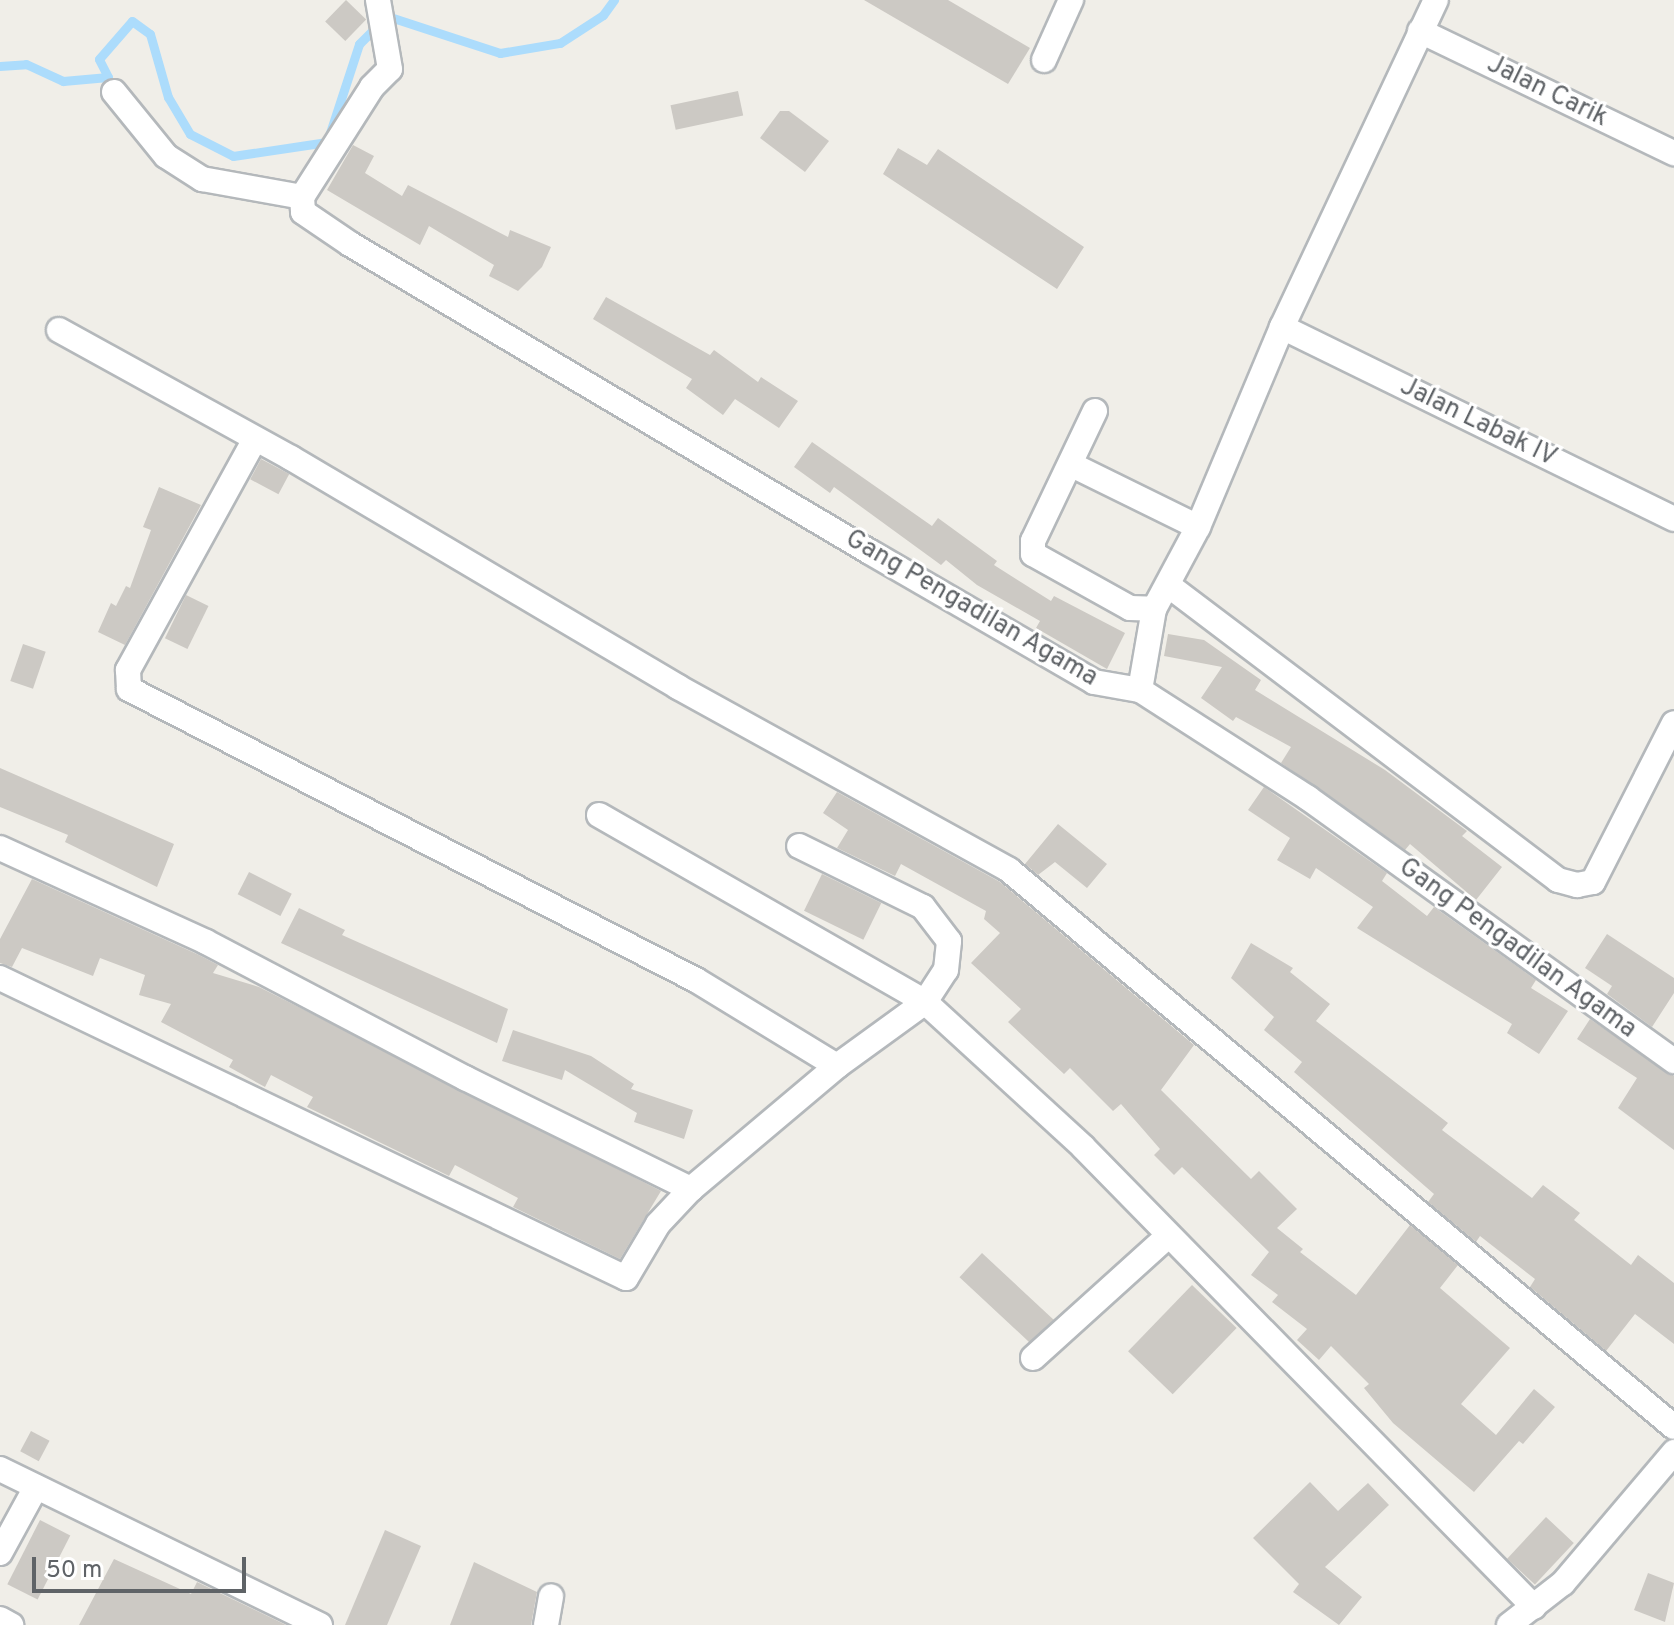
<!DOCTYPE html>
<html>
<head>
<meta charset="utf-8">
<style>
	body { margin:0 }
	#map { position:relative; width:1674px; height:1625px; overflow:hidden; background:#f0eee8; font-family:Overpass,sans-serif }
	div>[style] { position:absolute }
	.stream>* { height:9px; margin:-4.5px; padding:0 4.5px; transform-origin:4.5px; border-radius:4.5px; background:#acdcfc }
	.building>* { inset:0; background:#ccc9c4; transform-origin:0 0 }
	.roads { filter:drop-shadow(2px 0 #b4b8bb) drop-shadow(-2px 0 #b4b8bb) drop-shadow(0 2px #b4b8bb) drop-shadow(0 -2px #b4b8bb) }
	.minor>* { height:24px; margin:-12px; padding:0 12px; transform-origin:12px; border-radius:12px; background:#fff }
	span { translate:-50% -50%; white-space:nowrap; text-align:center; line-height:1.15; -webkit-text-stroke:6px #fff; paint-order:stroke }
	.street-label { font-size:26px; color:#5f6367 }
	.scale { position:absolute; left:32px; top:1557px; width:214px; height:36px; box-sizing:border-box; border:4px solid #5f6367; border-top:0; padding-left:10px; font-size:24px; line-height:28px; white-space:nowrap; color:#5f6367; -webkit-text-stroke:6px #fff; paint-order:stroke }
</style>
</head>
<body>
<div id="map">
	<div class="stream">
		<i style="left:0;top:66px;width:26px;rotate:-4deg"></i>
		<i style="left:26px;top:64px;width:41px;rotate:24.7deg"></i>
		<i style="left:63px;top:81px;width:45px;rotate:-5.1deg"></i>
		<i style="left:108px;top:77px;width:20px;rotate:-117deg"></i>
		<i style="left:99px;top:59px;width:50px;rotate:-49deg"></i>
		<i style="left:132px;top:21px;width:22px;rotate:36deg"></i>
		<i style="left:150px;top:34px;width:66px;rotate:74.1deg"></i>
		<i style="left:168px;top:97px;width:43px;rotate:59.3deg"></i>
		<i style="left:190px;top:134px;width:48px;rotate:27.1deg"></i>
		<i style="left:233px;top:156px;width:95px;rotate:-8.5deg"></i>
		<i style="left:327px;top:142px;width:103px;rotate:-71.9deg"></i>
		<i style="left:359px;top:44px;width:40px;rotate:-45deg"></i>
		<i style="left:387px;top:16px;width:119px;rotate:18.1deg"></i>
		<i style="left:500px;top:53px;width:61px;rotate:-9.5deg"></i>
		<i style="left:560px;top:43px;width:51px;rotate:-33.1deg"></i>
		<i style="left:603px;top:15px;width:19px;rotate:-54deg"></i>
	</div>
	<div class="building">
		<i style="left:346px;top:0;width:28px;height:30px;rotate:44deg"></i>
		<i style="clip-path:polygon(864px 0,948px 0,1030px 48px,1008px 84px)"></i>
		<i style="left:738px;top:91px;width:25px;height:69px;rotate:78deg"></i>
		<i style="clip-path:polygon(780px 111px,789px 111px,829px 141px,805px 172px,760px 138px)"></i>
		<i style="clip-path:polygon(353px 145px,374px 156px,365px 173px,402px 196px,408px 185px,508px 237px,510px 230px,551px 247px,542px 267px,518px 291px,489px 276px,494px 265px,429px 226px,420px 245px,327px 190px)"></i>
		<i style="clip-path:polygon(898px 148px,927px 165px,938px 149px,1084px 247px,1057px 289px,883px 174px)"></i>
		<i style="clip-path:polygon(606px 297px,710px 355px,714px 350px,758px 382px,761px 377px,798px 401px,779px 428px,735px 399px,723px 415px,686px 388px,692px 379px,593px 319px)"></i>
		<i style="clip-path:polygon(812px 442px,932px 526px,938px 518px,997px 561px,994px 565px,1051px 601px,1054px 596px,1125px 633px,1107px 669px,1036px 628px,1040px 621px,977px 585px,946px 560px,941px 565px,834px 487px,830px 493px,794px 467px)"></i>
		<i style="left:261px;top:459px;width:32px;height:23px;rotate:28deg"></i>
		<i style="clip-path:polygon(159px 487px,201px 505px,125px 645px,98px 632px,111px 603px,116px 606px,126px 586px,130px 588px,151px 530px,143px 527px)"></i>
		<i style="left:186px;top:595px;width:25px;height:48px;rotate:26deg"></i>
		<i style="clip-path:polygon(1168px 634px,1204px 640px,1261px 680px,1255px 690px,1385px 770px,1467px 831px,1462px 836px,1502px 867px,1476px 900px,1410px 844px,1405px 850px,1281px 763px,1291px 747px,1236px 717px,1233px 721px,1201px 698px,1222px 667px,1164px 656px)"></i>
		<i style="left:23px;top:644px;width:24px;height:39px;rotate:19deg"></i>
		<i style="clip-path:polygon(0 768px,174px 844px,157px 887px,65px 842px,68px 835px,0 807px)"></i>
		<i style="clip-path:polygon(1264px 787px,1387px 873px,1382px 881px,1427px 916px,1434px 907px,1536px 980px,1531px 988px,1568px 1011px,1539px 1054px,1507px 1033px,1512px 1024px,1357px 928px,1373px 907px,1316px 868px,1310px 879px,1277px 860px,1290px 838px,1248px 810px)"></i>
		<i style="clip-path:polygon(837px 792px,1000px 882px,1194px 1045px,1161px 1090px,1251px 1179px,1259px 1171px,1297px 1209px,1277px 1228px,1303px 1249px,1300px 1252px,1356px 1295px,1410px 1225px,1458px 1265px,1440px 1288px,1510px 1348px,1461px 1404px,1496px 1435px,1534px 1389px,1555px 1407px,1523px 1444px,1519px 1441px,1474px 1492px,1393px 1423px,1364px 1388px,1369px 1384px,1331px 1346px,1319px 1360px,1297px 1340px,1307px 1329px,1272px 1302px,1278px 1295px,1251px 1275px,1269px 1252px,1182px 1167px,1174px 1175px,1154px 1155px,1160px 1149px,1121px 1104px,1113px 1111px,1070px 1068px,1064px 1074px,1008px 1022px,1021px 1009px,971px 963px,1000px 933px,984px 919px,986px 911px,901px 864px,895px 876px,837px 848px,848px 830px,823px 813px)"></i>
		<i style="clip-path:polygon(1058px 824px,1107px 864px,1087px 888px,1055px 862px,1038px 875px,1025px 864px)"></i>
		<i style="left:249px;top:872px;width:48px;height:25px;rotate:27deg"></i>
		<i style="left:822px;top:874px;width:66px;height:41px;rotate:26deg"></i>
		<i style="clip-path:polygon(32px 879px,199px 955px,218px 965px,213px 973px,259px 987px,661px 1191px,620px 1259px,513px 1207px,518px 1198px,455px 1165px,449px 1176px,307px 1107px,313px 1097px,271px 1075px,265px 1087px,229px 1067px,233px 1060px,161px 1022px,171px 1004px,139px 995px,145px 975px,100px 958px,93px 976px,22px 948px,12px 967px,0 963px,0 939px)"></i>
		<i style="clip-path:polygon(299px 908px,345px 930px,342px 935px,508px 1009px,497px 1043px,281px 943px)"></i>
		<i style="clip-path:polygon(1607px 934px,1674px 978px,1674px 993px,1652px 1027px,1607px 994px,1612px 986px,1585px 968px)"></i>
		<i style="clip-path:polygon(1251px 943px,1293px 968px,1290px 972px,1330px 1004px,1316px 1021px,1448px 1123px,1442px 1130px,1532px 1198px,1543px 1185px,1580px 1213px,1574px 1220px,1631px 1265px,1638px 1255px,1674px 1283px,1674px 1344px,1635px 1314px,1606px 1351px,1530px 1287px,1535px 1279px,1480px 1236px,1476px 1242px,1428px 1202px,1434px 1194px,1294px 1072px,1302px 1062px,1264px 1030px,1274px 1017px,1231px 978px)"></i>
		<i style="clip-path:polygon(1590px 1019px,1674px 1076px,1674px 1150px,1618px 1108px,1637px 1078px,1577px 1039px)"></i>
		<i style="clip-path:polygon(513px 1030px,591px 1056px,634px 1084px,631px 1089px,693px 1110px,684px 1139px,634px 1122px,637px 1113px,565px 1070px,562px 1080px,502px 1061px)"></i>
		<i style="left:982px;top:1253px;width:98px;height:33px;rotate:43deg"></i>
		<i style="left:1192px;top:1285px;width:62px;height:92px;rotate:44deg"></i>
		<i style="left:31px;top:1431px;width:21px;height:23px;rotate:28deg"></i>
		<i style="clip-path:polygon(1310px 1482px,1338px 1511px,1368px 1483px,1389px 1505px,1325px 1567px,1362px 1597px,1339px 1625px,1293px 1592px,1299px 1584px,1253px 1538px)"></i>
		<i style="left:1546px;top:1517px;width:38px;height:57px;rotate:43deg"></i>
		<i style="left:40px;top:1520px;width:34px;height:72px;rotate:27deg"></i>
		<i style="clip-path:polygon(385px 1530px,421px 1546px,387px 1625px,345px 1625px)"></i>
		<i style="clip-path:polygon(114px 1559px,191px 1594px,197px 1582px,286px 1625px,79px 1625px)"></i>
		<i style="clip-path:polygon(474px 1562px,537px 1592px,531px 1625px,450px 1625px)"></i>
		<i style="clip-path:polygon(1648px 1573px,1674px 1583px,1665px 1622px,1634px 1610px)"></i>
	</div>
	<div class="roads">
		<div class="minor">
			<i style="left:1420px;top:31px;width:282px;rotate:25.7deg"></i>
			<i style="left:1044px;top:60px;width:66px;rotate:-65.8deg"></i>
			<i style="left:114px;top:92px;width:82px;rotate:50.9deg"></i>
			<i style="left:166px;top:156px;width:43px;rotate:32.6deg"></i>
			<i style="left:202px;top:179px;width:102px;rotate:10.2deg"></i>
			<i style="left:302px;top:197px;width:15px;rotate:86deg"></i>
			<i style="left:303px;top:212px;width:57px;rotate:34.2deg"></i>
			<i style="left:350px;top:244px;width:604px;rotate:30.64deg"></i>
			<i style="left:870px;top:552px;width:259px;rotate:30.1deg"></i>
			<i style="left:1094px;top:682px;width:47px;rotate:9.9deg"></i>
			<i style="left:1140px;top:690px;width:200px;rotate:32.7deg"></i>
			<i style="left:1308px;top:798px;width:451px;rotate:35.7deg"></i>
			<i style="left:302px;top:197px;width:130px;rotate:-57.5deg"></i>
			<i style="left:372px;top:87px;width:25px;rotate:-45deg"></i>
			<i style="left:390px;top:69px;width:70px;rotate:-99.9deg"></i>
			<i style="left:1282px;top:327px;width:436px;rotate:26.1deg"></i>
			<i style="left:59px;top:330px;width:265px;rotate:28.9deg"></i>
			<i style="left:291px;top:458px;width:450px;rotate:30.6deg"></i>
			<i style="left:678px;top:687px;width:378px;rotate:28.9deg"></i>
			<i style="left:1009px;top:870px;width:867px;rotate:39.95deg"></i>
			<i style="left:1095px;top:411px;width:144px;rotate:115.5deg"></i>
			<i style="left:1033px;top:541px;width:13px;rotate:90deg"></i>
			<i style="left:1033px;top:554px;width:111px;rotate:29.1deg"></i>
			<i style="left:1130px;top:608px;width:24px;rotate:2deg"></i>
			<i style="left:255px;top:439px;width:264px;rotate:118.8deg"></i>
			<i style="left:128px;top:670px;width:19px;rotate:87deg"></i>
			<i style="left:129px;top:689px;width:637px;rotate:27.17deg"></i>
			<i style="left:696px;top:980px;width:165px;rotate:31.4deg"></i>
			<i style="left:1072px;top:465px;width:140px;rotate:26.2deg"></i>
			<i style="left:1168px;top:585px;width:489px;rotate:37.1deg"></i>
			<i style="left:1558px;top:880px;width:20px;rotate:15deg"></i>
			<i style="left:1577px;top:885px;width:16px;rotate:-11deg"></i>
			<i style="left:1593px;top:882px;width:178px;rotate:-63deg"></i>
			<i style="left:1140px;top:690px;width:82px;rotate:-80.2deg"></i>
			<i style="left:1154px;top:609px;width:93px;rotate:-61.8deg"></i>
			<i style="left:1198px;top:527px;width:217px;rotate:-67.2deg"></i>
			<i style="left:1282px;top:327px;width:361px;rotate:-64.8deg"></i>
			<i style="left:599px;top:815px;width:376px;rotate:29.8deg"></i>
			<i style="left:925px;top:1002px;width:214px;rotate:42.5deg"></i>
			<i style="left:1083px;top:1147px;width:644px;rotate:45.57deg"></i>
			<i style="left:0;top:848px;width:226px;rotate:24.5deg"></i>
			<i style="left:206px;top:942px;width:293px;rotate:27.7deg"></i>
			<i style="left:465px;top:1078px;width:252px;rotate:26.2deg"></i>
			<i style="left:0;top:978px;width:694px;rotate:25.61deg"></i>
			<i style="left:626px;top:1278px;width:63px;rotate:-59.3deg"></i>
			<i style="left:658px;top:1224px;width:48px;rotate:-46.7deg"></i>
			<i style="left:691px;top:1189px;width:191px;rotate:-40.1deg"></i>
			<i style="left:837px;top:1066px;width:109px;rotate:-36deg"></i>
			<i style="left:925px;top:1002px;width:38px;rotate:-57deg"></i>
			<i style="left:946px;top:970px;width:29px;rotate:-84deg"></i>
			<i style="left:949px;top:941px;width:43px;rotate:-127.4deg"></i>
			<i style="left:923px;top:907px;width:138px;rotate:-153.8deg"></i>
			<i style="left:1033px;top:1358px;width:181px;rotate:-42.1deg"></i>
			<i style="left:0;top:1469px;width:356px;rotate:26deg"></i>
			<i style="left:0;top:1553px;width:75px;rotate:-61.4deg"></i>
			<i style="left:0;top:1619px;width:13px;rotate:29deg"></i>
			<i style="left:546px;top:1625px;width:29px;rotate:-80deg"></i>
			<i style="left:1509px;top:1625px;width:68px;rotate:-37.9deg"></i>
			<i style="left:1563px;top:1583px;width:172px;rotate:-49.7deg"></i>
		</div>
	</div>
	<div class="street-label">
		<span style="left:1547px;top:92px;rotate:26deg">Jalan Carik</span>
		<span style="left:1478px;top:423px;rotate:26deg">Jalan Labak IV</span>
		<span style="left:971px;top:609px;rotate:30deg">Gang Pengadilan Agama</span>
		<span style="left:1517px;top:949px;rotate:36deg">Gang Pengadilan Agama</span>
	</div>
	<div class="scale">50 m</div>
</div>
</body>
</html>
